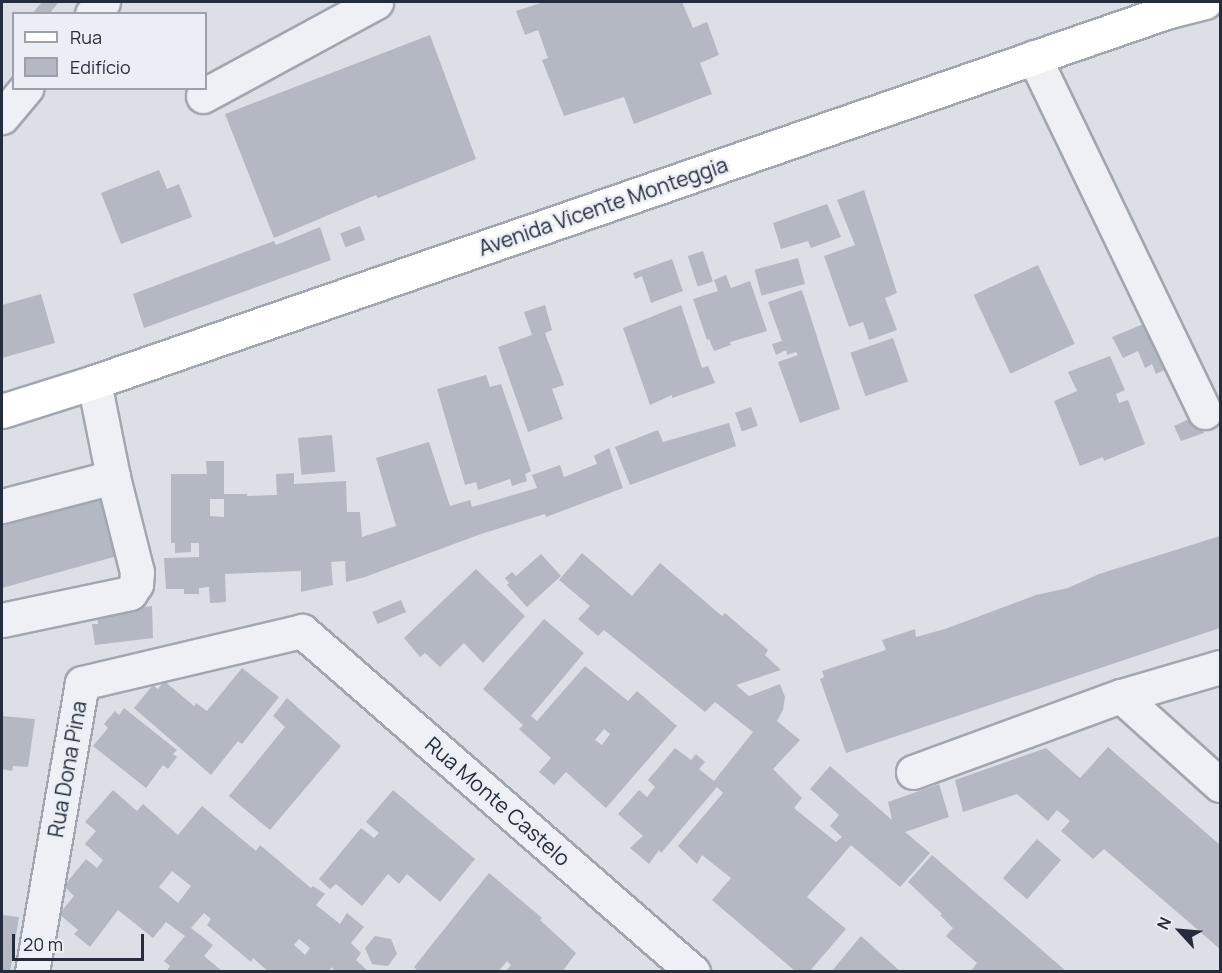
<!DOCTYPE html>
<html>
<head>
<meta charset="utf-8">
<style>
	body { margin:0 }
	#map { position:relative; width:1222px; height:973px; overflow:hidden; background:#dcdfe6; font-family:Manrope,sans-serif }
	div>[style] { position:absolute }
	.building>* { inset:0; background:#b3b8c3; transform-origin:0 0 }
	.roads { filter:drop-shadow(2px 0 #a1a6b0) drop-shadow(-2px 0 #a1a6b0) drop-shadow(0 2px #a1a6b0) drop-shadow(0 -2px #a1a6b0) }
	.minor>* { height:33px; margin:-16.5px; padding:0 16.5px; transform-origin:16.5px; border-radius:16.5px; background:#eef0f5 }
	.major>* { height:33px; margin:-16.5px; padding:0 16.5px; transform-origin:16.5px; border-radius:16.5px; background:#fff }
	span { translate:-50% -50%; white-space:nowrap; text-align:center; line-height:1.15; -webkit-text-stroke:5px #ebeef4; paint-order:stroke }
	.street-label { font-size:21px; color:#252d3d }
	.frame { position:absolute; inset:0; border:3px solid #252d3d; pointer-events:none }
	.legend { position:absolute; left:12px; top:12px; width:195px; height:78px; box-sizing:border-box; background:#ebeef4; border:2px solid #9ca1ab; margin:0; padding:8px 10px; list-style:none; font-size:18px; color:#252d3d }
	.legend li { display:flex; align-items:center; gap:12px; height:30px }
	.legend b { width:30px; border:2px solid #9ca1ab }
	.north { position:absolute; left:1150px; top:901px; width:60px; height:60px; -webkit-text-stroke:4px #ebeef4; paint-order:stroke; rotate:296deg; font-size:16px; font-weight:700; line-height:24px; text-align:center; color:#252d3d }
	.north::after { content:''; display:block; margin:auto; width:21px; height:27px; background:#252d3d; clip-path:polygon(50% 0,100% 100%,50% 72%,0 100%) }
	.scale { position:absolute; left:12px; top:934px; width:132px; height:27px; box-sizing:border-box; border:3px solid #252d3d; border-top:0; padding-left:8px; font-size:18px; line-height:21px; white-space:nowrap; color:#252d3d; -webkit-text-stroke:4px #ebeef4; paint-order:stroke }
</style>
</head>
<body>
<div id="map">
	<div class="building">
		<i style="clip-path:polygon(42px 2px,59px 2px,49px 14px,32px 14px)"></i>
		<i style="clip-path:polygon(544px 2px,682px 2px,693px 28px,707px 22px,719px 55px,700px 63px,712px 94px,634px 124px,624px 97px,564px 116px,542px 60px,548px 58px,538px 30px,525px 35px,516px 11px)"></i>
		<i style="clip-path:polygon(430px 35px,476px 159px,378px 198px,376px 195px,274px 238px,225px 114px)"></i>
		<i style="clip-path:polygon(159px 170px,167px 189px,179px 184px,192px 217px,121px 244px,101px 193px)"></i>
		<i style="clip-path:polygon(864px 190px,897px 293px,885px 298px,897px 330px,869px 340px,863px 322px,849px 327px,824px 256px,855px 245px,837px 200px)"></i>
		<i style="clip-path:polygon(827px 204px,841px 237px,811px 248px,808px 241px,781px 249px,773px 223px)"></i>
		<i style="left:360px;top:226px;width:15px;height:21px;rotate:70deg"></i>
		<i style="clip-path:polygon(320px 227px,331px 260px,144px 328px,133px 294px,274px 241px,276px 245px)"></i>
		<i style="left:703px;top:251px;width:32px;height:16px;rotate:72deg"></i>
		<i style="left:798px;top:258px;width:27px;height:45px;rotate:75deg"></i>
		<i style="clip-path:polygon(672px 259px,683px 291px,651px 303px,642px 276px,635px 279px,633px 273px)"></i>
		<i style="left:1038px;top:265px;width:87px;height:71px;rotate:65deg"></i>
		<i style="clip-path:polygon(726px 275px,731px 288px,750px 281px,767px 331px,730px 342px,731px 345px,714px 351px,709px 339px,707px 340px,693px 299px,718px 291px,714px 280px)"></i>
		<i style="clip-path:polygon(802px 290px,840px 409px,800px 423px,778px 362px,798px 355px,796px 352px,787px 355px,786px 350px,776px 355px,772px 344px,782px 341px,768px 302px)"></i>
		<i style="clip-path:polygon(41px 294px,55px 343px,2px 358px,2px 305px)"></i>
		<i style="clip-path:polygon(545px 305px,552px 330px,545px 333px,564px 385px,552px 389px,563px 419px,528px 432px,498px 347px,532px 335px,524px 312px)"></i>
		<i style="clip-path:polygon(681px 305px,702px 368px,708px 366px,715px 383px,672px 398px,672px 395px,650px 405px,623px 328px)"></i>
		<i style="clip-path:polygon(1148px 322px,1170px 367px,1156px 374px,1152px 364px,1145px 368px,1138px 351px,1123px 358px,1112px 337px)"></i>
		<i style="left:893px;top:338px;width:46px;height:45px;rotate:71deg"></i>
		<i style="clip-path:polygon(1110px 356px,1125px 390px,1116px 394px,1119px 403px,1128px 400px,1145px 444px,1104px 461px,1103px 457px,1080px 466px,1054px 401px,1077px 391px,1068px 372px)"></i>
		<i style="clip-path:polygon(486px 375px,490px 387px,501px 384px,531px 471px,525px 474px,527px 481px,512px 486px,510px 479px,478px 490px,476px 482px,465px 485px,437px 389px)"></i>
		<i style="left:751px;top:407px;width:20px;height:17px;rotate:70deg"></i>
		<i style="clip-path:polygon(1195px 416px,1204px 433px,1181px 441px,1174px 426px)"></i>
		<i style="clip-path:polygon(729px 423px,736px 446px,630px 485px,615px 447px,658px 430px,663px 442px)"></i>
		<i style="left:332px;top:435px;width:37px;height:34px;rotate:85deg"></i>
		<i style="clip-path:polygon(evenodd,429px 442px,450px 506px,470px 500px,472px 507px,537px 488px,532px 475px,560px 465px,564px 477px,597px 464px,594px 456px,609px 448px,623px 488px,546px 517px,545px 514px,481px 534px,365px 577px,346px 582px,345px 561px,331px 562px,333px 585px,314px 589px,301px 592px,301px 571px,225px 574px,226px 602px,210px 603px,209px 587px,199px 588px,199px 594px,184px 594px,184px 589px,166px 589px,164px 558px,199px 557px,199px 543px,191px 543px,191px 552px,175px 553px,175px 543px,171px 543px,171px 474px,207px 474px,206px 461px,224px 461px,224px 494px,247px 494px,247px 496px,277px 495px,276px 474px,294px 473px,294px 484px,346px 481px,347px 512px,360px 512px,362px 537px,396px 526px,376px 458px,429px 442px,210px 499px,224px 499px,224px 517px,210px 516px,210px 499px)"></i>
		<i style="clip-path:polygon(110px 490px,128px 553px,2px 588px,2px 520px)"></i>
		<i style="clip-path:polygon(1220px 536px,1220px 628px,846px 753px,820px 679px,824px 677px,822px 671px,886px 650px,882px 640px,915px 629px,916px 637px,945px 629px,1036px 595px,1068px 588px,1099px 574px)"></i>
		<i style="clip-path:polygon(582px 553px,632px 596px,660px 563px,722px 616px,725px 613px,768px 650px,765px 655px,781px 670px,736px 685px,749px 696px,780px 684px,785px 697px,783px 710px,777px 721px,800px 740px,773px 769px,802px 798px,794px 808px,836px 842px,842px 837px,830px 826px,839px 815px,810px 789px,830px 766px,892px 820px,888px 802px,939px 784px,949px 817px,905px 832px,930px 853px,900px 887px,851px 845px,807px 897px,846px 929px,809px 972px,796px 972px,712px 900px,731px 878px,702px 855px,697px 864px,678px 846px,723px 793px,717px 787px,661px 853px,659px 850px,649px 864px,630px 848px,643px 836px,618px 814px,639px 790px,647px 797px,655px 787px,648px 780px,675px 748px,691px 760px,696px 754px,705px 762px,699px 769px,714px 781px,753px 732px,715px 702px,705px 712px,604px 630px,598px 636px,578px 619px,590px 606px,559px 580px)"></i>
		<i style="clip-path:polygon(541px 554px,561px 576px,527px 607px,507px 585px,509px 583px,505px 578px,512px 572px,516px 576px)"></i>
		<i style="clip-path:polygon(476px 569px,525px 616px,483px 663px,464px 643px,440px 667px,425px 653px,420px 657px,404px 638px)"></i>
		<i style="left:401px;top:600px;width:13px;height:31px;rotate:67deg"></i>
		<i style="clip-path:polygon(152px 606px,153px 638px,95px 645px,92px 624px,98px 624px,97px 614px)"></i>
		<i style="clip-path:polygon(evenodd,544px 619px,584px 653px,531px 716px,537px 721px,585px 666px,628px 701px,637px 691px,677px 726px,606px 808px,566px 772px,554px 785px,539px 772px,551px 758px,519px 729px,523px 725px,483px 689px,544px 619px,604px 729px,610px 734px,602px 745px,595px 740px,604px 729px)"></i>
		<i style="clip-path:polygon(242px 668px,279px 697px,242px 744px,238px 741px,211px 775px,134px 708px,153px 685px,158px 689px,164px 681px,194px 706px,196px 703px,207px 711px)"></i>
		<i style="clip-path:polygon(287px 698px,341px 746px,270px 830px,229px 796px,285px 727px,273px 716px)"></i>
		<i style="clip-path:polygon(124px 708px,177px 750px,173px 754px,177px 757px,168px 769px,163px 765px,146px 788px,93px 746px,108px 728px,104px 724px,115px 711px,119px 715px)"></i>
		<i style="clip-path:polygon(2px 716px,35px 719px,28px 767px,13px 766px,12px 771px,2px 769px)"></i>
		<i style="clip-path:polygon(1108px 747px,1220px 845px,1220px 949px,1104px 849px,1093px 859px,1061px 831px,1070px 821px,1057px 810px,1048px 821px,1017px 794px,963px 812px,955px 780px,1046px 748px,1080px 778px)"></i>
		<i style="clip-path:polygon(evenodd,113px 790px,137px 811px,143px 804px,178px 835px,202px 806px,256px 851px,260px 845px,311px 888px,313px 886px,325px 894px,316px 905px,340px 924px,347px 913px,364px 927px,351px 943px,361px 953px,356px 960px,369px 972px,334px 972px,332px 967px,328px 972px,269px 972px,253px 958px,251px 962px,207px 925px,211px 919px,204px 913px,191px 928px,213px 945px,204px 956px,223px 972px,166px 972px,170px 966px,164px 961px,185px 936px,166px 922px,153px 938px,118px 910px,90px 947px,74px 934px,78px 930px,59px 914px,74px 896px,64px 886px,86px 859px,97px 868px,103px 860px,85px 844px,96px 831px,85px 822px,113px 790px,172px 871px,191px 886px,178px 903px,159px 887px,172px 871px,113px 790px,299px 939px,310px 948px,305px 955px,294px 945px,299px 939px)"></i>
		<i style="clip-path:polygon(393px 790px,475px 859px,440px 902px,407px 874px,399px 884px,388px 874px,362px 906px,336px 884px,330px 889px,319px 879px,361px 828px,374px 838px,379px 833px,366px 822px)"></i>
		<i style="left:1037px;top:839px;width:32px;height:52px;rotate:41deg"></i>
		<i style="clip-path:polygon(932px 855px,1013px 925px,1067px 972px,970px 972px,977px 963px,946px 936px,953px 928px,940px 915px,942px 914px,908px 882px)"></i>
		<i style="clip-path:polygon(489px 873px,542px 918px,540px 920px,576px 953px,562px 972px,505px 972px,511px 965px,507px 961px,498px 972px,419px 972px,414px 967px)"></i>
		<i style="clip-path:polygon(2px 915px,19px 917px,10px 972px,2px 972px)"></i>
		<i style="clip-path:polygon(375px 936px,391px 939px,397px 954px,388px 966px,372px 964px,365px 948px)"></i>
		<i style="clip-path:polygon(861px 936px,901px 972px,831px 972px)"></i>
	</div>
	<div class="roads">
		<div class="minor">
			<i style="left:92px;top:14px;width:16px;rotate:-47deg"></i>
			<i style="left:1034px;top:57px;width:394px;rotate:64.3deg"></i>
			<i style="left:203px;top:96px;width:197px;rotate:-28.5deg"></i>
			<i style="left:2px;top:117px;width:38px;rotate:-50deg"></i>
			<i style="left:2px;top:506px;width:115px;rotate:-14.6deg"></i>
			<i style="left:2px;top:620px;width:131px;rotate:-11.9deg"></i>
			<i style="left:130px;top:593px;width:11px;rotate:-56deg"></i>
			<i style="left:136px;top:584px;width:12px;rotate:-85deg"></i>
			<i style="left:137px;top:572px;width:98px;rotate:-104.2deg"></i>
			<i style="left:113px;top:477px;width:97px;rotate:-101.3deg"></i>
			<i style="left:1121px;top:696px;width:133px;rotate:42deg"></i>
			<i style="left:913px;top:772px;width:221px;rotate:-20.1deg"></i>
			<i style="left:1121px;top:696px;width:103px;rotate:-16.3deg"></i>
			<i style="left:32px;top:972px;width:293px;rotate:-80.2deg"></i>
			<i style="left:82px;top:683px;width:226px;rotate:-13.3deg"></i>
			<i style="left:302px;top:631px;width:519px;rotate:41.09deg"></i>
		</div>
		<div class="major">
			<i style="left:2px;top:411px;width:96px;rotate:-17.5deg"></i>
			<i style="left:94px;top:382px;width:1134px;rotate:-19.04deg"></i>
			<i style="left:1166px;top:12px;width:40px;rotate:-14.4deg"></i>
		</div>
	</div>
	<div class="street-label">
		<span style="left:603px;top:206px;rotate:-19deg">Avenida Vicente Monteggia</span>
		<span style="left:67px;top:769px;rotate:-80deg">Rua Dona Pina</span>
		<span style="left:498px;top:801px;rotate:41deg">Rua Monte Castelo</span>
	</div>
	<div class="frame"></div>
	<ul class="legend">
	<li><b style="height:8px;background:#fff"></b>Rua</li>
	<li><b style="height:16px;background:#b3b8c3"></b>Edifício</li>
	</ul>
	<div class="north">N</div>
	<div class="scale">20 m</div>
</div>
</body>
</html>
